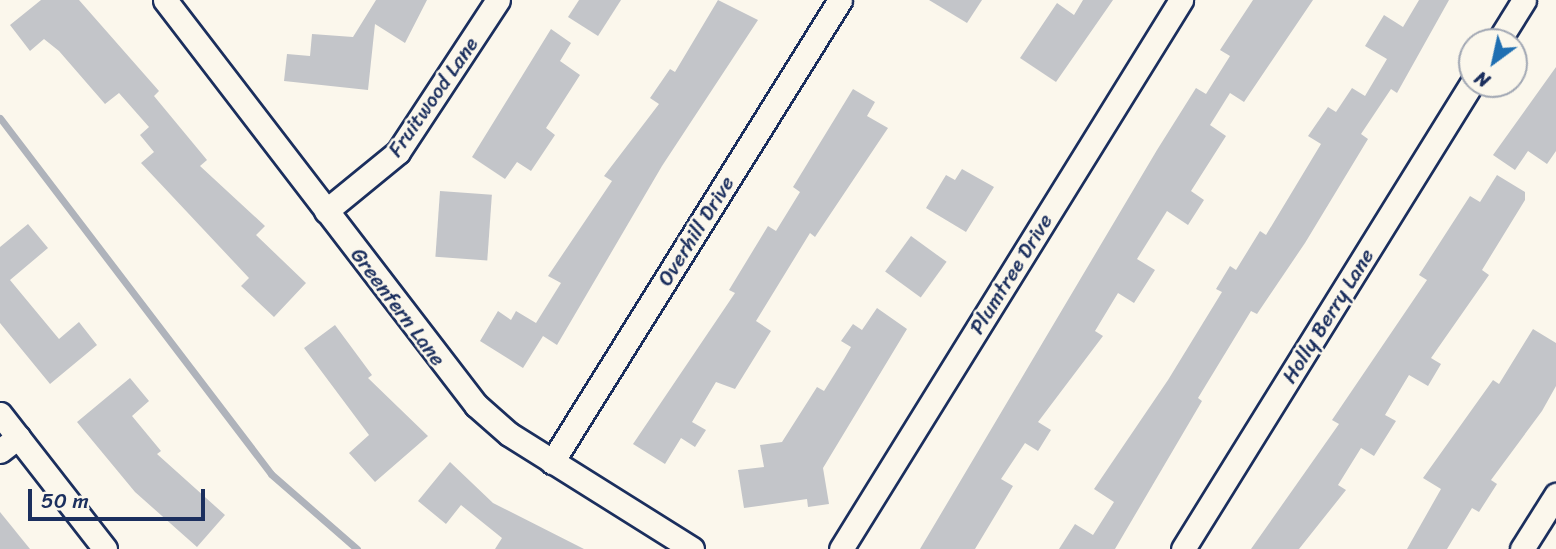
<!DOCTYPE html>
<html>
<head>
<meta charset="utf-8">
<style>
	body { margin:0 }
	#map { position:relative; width:1556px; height:549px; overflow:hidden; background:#fbf7ec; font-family:Sriracha,sans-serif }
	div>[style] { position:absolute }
	.stream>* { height:7px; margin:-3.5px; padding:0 3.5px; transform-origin:3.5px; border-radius:3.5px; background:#afb3bb }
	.building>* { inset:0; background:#c3c5c9; transform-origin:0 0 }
	.roads { filter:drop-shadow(2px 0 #1b2f5e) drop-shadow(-2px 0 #1b2f5e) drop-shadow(0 2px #1b2f5e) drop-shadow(0 -2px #1b2f5e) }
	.minor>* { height:23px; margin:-11.5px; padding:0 11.5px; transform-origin:11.5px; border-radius:11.5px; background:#fbf7ec }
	span { translate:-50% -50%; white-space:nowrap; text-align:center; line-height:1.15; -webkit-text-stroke:5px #fbf7ec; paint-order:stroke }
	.street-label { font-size:21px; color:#1b2f5e }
	.north { position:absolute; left:1458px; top:28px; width:70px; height:70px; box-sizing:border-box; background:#fbf7ec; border:2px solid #a1a7b3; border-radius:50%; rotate:213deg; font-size:19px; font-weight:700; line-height:28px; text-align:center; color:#1b2f5e }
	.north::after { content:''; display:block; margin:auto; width:24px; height:32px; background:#1f6fb2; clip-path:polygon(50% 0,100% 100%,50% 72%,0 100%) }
	.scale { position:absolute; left:28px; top:489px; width:177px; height:32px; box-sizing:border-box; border:4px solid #1b2f5e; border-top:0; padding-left:9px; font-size:21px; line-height:24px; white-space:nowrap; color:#1b2f5e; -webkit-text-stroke:5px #fbf7ec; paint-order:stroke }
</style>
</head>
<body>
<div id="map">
	<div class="stream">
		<i style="left:0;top:118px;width:447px;rotate:52.7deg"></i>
		<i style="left:271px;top:474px;width:114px;rotate:41.1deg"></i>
	</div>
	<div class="building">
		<i style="clip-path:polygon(41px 0,79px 0,159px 91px,154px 96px,207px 160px,200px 166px,265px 226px,256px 235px,306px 283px,274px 317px,241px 286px,249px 278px,141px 163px,154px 152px,140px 135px,149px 127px,119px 93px,105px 104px,59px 51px,44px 39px,30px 51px,10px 25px)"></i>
		<i style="clip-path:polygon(376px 0,427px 0,405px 43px,375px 24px,368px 90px,284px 81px,287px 54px,310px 56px,312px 34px,353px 37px)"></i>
		<i style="clip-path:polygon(579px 0,621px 0,598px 36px,568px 17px)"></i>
		<i style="clip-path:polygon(718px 0,758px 20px,662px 166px,557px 345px,543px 336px,523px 368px,480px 341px,498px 311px,511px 320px,516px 311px,536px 323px,561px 283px,548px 276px,612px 181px,604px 176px,659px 104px,650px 98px,670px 69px,675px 72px)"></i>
		<i style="clip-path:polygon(929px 0,982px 0,967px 23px)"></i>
		<i style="clip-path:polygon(1083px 0,1113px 0,1056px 82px,1020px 58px,1057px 3px,1074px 15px)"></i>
		<i style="clip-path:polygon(1253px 0,1313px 0,1244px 102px,1230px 93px,1210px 125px,1226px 136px,1191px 191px,1204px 200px,1188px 225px,1167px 211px,1137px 259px,1155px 270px,1134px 303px,1118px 293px,1095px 331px,1103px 336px,1038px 422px,1051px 430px,1038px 451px,1025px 443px,1001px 479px,1013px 486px,975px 549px,920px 549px,1157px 150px,1196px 88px,1206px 94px,1230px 56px,1220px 50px)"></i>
		<i style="clip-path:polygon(1419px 0,1449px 0,1397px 93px,1391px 89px,1361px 134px,1368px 139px,1305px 243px,1257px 314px,1251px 311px,1198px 398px,1202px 401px,1115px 549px,1059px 549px,1075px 524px,1093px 535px,1114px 502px,1094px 489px,1168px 380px,1222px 292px,1216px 289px,1230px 266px,1236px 270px,1260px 231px,1266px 235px,1321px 144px,1308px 136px,1328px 107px,1336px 112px,1352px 88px,1365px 96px,1387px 59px,1365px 46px,1384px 15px,1403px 27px)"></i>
		<i style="clip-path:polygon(551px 29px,571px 43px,560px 61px,580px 75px,546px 128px,555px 135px,531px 171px,517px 162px,505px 179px,472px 157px)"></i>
		<i style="clip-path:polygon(1556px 67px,1556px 151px,1547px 164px,1528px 151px,1515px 170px,1493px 155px)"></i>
		<i style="clip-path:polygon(853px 89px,875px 102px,867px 116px,888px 128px,815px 237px,810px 233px,756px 321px,771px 331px,735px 389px,716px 382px,692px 422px,706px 430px,695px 447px,681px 438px,665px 464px,633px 444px,735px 293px,729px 290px,768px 226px,776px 231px,800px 192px,793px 187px)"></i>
		<i style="clip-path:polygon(962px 169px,994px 187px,966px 232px,926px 208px,946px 175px,955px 180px)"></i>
		<i style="clip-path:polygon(1497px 175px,1525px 192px,1525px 200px,1482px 270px,1489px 275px,1431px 358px,1441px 364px,1428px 386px,1409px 375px,1385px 415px,1396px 421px,1374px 456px,1361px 448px,1338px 485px,1346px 490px,1299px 549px,1251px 549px,1339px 424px,1332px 420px,1427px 280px,1419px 275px,1470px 196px,1480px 202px)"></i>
		<i style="left:440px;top:191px;width:52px;height:66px;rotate:4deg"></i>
		<i style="clip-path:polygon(28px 224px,48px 248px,10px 280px,59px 339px,79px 322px,97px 345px,50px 384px,0 323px,0 247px)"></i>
		<i style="left:911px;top:236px;width:44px;height:44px;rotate:36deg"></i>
		<i style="clip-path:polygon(877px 308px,907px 329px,823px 468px,829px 504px,808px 507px,807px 499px,744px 508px,738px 470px,764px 467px,760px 445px,782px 442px,817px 387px,824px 391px,844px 359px,851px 347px,841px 341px,853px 324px,862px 330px)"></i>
		<i style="clip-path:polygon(335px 325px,372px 375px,368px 378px,428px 436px,375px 482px,349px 453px,369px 435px,304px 348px)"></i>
		<i style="clip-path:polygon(1533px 329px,1556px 343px,1556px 386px,1542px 411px,1491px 480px,1497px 484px,1479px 512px,1472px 508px,1447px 549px,1407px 549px,1441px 489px,1423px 478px,1493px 380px,1499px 384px)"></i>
		<i style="clip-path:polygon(130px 378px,149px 401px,132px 416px,161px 451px,157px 454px,225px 515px,197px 547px,135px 492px,77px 422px)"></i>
		<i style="clip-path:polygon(450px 462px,493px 503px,584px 549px,495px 549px,502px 538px,461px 505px,446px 524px,418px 501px)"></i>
		<i style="clip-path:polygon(0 512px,30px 549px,0 549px)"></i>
	</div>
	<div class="roads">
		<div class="minor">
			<i style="left:165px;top:0;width:511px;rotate:52.48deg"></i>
			<i style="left:476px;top:405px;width:44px;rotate:41.3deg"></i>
			<i style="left:509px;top:434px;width:216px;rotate:32.1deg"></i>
			<i style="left:1498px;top:42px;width:49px;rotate:-58.2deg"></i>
			<i style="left:326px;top:211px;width:93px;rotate:-39.3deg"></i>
			<i style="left:398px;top:152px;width:182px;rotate:-56.7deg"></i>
			<i style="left:0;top:414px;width:171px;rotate:52.1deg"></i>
			<i style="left:0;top:451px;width:23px;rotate:-38deg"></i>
			<i style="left:552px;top:462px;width:544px;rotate:-58.06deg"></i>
			<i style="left:841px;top:549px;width:646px;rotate:-58.23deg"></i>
			<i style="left:1183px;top:549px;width:548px;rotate:-58.19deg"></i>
			<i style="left:1522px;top:549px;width:64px;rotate:-57.8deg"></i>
		</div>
	</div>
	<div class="street-label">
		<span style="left:433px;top:97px;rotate:-55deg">Fruitwood Lane</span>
		<span style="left:696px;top:231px;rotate:-58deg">Overhill Drive</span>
		<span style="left:1011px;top:274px;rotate:-58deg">Plumtree Drive</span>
		<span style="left:398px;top:307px;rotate:53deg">Greenfern Lane</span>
		<span style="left:1328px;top:316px;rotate:-58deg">Holly Berry Lane</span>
	</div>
	<div class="north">N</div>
	<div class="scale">50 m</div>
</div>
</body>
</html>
